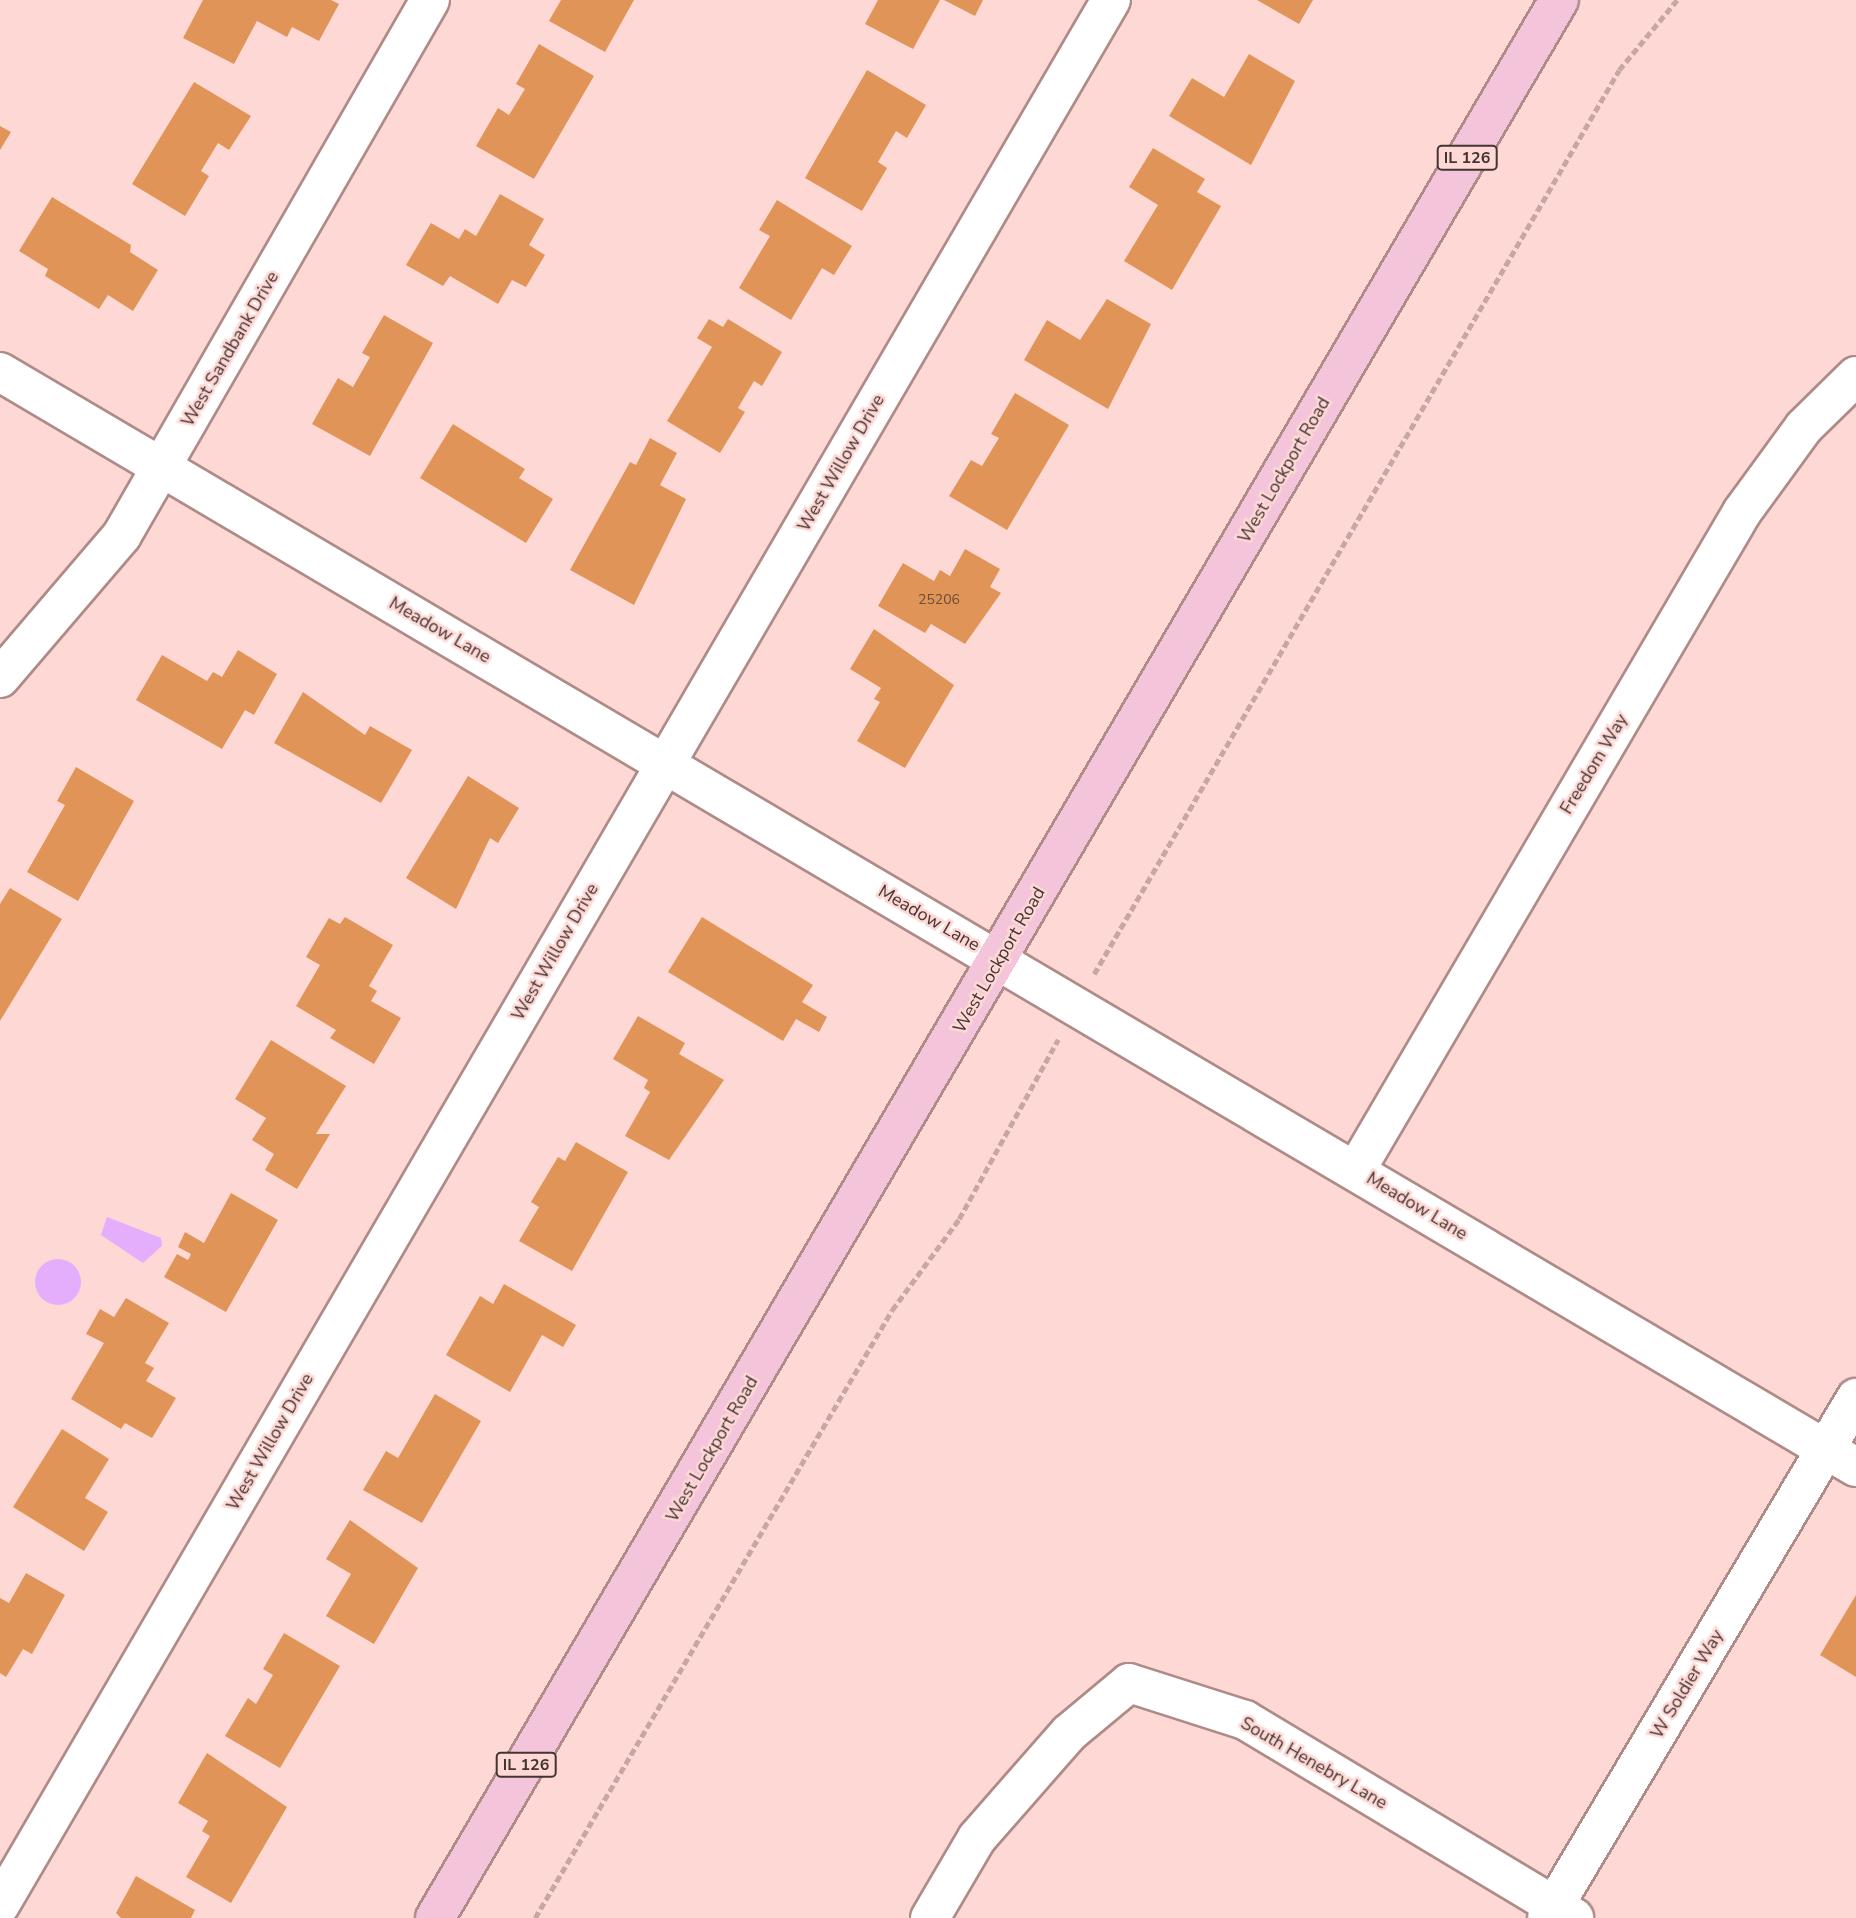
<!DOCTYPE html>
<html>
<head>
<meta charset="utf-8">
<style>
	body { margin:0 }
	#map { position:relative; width:1856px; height:1918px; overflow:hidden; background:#fed8d5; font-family:"Nunito Sans",sans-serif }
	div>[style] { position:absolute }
	.water>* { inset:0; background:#e5aefc }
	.round { border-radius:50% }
	.building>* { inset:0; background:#e19457 }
	.path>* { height:4.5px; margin-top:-2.25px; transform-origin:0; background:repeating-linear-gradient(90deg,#c6a7a4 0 7px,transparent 0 10.5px) }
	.roads { filter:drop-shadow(2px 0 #af8b88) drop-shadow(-2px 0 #af8b88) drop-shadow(0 2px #af8b88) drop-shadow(0 -2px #af8b88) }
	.minor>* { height:38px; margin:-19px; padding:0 19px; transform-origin:19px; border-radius:19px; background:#fff }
	.major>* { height:38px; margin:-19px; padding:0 19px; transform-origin:19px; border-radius:19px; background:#f3c4da }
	span { translate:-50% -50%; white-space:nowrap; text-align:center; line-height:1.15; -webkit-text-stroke:5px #fed8d5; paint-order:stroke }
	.number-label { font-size:14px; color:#6a4c3b }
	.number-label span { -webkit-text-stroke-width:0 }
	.shield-label span { padding:2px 5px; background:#fed8d5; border:2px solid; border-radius:5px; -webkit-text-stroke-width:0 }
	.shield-label { font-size:16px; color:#433432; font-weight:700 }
	.street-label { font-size:18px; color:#433432 }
</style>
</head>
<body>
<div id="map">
	<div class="water">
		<i style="clip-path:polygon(107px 1217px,161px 1238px,162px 1246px,143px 1263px,101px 1235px)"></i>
		<i class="round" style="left:35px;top:1259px;width:46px;height:46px"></i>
	</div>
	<div class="building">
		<i style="clip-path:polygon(203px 0,331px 0,339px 4px,319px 41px,292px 27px,287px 37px,257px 21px,234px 64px,183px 38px)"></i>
		<i style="clip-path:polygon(561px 0,634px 0,605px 52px,549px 21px)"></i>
		<i style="clip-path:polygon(878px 0,940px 0,913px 49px,865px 24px)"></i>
		<i style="clip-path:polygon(944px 0,983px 0,975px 16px)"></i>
		<i style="clip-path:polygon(1257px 0,1313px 0,1299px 24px)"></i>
		<i style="clip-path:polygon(539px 44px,594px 76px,534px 179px,476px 146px,498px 108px,509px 115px,525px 89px,516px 84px)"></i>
		<i style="clip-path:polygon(1249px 54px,1295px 81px,1251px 165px,1169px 116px,1192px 78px,1224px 97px)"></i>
		<i style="clip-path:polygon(867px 70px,926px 105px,907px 138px,896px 131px,878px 162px,887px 168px,862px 211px,805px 178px)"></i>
		<i style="clip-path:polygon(194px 82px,251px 116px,229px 150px,218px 143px,201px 171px,209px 176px,185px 216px,132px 184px)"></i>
		<i style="clip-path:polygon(0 126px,11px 132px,0 150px)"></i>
		<i style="clip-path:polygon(1153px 148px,1205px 179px,1197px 192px,1221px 206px,1172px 290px,1124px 261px,1158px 205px,1129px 187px)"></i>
		<i style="clip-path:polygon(500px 194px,544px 219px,529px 245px,545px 255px,526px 287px,512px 280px,498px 304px,450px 276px,443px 286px,406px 265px,431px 223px,459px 239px,465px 229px,476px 236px)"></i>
		<i style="clip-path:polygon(52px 197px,131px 245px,130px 252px,158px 270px,133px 311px,108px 295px,99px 309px,45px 276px,48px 269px,19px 251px)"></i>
		<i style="clip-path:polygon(777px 200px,852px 246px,834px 275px,822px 268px,791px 320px,739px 288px,770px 236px,759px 230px)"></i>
		<i style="clip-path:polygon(1107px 299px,1151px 324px,1108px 409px,1024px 360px,1047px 320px,1080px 340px)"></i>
		<i style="clip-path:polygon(384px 315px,433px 343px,370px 456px,312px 424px,338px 378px,353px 387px,370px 357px,362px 353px)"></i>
		<i style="clip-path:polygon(709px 319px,723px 327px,728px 319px,782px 352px,762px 386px,754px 381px,738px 408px,745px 412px,720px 453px,667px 421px,712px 347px,697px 338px)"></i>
		<i style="clip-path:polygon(1015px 393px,1069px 425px,1007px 530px,949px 496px,971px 460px,982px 466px,999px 438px,991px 434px)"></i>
		<i style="clip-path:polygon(453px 424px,525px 469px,519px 478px,553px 499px,526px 543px,420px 478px)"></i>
		<i style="clip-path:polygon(650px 438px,677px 453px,660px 485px,686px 499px,634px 605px,570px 570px,630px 462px,636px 465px)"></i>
		<i style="clip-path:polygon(965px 549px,1000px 569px,990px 587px,1001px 593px,965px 644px,931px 624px,925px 633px,878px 606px,903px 563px,934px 581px,940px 570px,950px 576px)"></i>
		<i style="clip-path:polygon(874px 629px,954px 685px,905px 768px,857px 741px,880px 702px,874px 699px,881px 688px,850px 669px)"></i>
		<i style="clip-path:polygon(238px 650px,277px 674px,254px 715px,245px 710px,222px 749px,136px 700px,162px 655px,207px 681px,213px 672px,222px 677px)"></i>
		<i style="clip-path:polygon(303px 692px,365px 735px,370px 726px,412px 750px,381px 803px,274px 743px)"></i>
		<i style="clip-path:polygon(76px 767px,134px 801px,78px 901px,27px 872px,65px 805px,57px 801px)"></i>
		<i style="clip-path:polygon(468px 776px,519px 808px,498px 843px,490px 838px,456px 909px,406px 878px)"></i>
		<i style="clip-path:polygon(10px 888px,62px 919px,0 1021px,0 904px)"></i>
		<i style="clip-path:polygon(345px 917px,393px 945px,369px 986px,377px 991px,371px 1001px,401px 1018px,374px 1064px,330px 1038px,336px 1030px,296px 1006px,320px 965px,306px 957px,329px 918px,340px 924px)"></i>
		<i style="clip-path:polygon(702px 917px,813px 985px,802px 1002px,827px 1017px,819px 1032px,796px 1019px,783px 1041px,668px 972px)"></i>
		<i style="clip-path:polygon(638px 1016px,685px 1043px,679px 1054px,724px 1080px,669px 1160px,625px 1136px,650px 1092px,644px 1088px,648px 1080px,613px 1059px)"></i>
		<i style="clip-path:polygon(271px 1040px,346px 1086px,316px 1134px,330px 1134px,297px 1189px,265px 1170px,274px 1154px,252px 1140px,266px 1118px,235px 1099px)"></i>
		<i style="clip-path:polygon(576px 1142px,628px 1172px,572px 1271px,519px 1241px,539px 1207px,531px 1202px,558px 1157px,565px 1161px)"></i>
		<i style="clip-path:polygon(231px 1193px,278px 1220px,226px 1312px,164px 1277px,177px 1254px,188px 1260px,191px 1254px,178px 1247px,185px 1232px,204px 1243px)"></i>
		<i style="clip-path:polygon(504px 1284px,576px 1325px,563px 1347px,542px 1335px,510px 1392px,446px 1355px,480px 1296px,493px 1304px)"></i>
		<i style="clip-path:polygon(126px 1298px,169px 1323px,145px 1363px,154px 1368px,146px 1381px,176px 1398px,152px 1438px,125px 1423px,121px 1429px,71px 1399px,104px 1343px,86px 1334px,100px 1309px,114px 1317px)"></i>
		<i style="clip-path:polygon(435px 1394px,481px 1421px,422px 1523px,363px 1490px,386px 1451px,398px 1458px)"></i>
		<i style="clip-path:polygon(62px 1429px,109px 1459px,85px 1498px,108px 1512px,84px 1551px,13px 1507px)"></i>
		<i style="clip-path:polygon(350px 1520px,418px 1568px,374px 1644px,326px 1616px,351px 1574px,326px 1559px)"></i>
		<i style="clip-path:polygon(26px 1573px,65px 1595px,32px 1654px,23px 1649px,6px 1677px,0 1673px,0 1598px,9px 1603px)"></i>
		<i style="clip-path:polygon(1856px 1595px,1856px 1677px,1820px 1655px)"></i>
		<i style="clip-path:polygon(284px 1633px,340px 1666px,280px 1768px,225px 1736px,248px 1698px,256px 1704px,273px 1675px,263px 1669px)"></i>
		<i style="clip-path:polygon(207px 1753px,287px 1807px,231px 1903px,186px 1877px,210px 1836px,202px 1831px,208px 1821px,178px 1803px)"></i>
		<i style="clip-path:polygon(136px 1876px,195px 1910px,191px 1918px,121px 1918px,116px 1913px)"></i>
	</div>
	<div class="path">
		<i style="left:1094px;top:974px;width:1045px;rotate:-59.85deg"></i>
		<i style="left:1619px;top:70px;width:91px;rotate:-50.4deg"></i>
		<i style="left:535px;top:1918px;width:705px;rotate:-59.58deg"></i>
		<i style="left:892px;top:1310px;width:113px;rotate:-53.6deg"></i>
		<i style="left:959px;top:1219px;width:205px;rotate:-61.1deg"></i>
	</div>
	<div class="roads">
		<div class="minor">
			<i style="left:0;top:372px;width:2155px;rotate:30.54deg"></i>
			<i style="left:0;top:678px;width:188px;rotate:-49.5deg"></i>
			<i style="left:122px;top:535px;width:617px;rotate:-60.07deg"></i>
			<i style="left:1356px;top:1170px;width:763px;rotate:-59.6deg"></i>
			<i style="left:1742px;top:512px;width:105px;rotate:-53.9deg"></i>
			<i style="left:1804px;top:427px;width:73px;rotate:-44.4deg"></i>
			<i style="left:0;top:1905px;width:2205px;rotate:-59.75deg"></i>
			<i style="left:930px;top:1918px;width:93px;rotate:-59.6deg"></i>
			<i style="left:977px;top:1838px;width:140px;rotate:-48.8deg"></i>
			<i style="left:1069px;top:1733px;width:78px;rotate:-39.8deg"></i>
			<i style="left:1129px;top:1683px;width:122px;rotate:17.7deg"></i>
			<i style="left:1245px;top:1720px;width:384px;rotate:31deg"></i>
			<i style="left:1547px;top:1918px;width:605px;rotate:-59.28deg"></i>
		</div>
		<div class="major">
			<i style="left:435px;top:1918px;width:2223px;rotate:-59.63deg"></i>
		</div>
	</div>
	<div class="number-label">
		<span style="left:939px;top:600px">25206</span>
	</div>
	<div class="shield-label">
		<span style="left:1467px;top:158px">IL 126</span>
		<span style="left:526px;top:1765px">IL 126</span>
	</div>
	<div class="street-label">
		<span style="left:230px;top:349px;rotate:-60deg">West Sandbank Drive</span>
		<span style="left:841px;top:463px;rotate:-60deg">West Willow Drive</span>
		<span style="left:1284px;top:470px;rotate:-60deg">West Lockport Road</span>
		<span style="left:440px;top:630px;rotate:30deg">Meadow Lane</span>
		<span style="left:1594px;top:764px;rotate:-59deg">Freedom Way</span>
		<span style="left:929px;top:918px;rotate:30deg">Meadow Lane</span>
		<span style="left:555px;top:952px;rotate:-60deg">West Willow Drive</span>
		<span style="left:999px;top:960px;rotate:-60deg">West Lockport Road</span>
		<span style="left:1417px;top:1206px;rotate:31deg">Meadow Lane</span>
		<span style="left:270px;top:1442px;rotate:-60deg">West Willow Drive</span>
		<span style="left:712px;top:1449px;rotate:-60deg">West Lockport Road</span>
		<span style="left:1687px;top:1684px;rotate:-59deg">W Soldier Way</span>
		<span style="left:1314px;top:1763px;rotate:30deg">South Henebry Lane</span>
	</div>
</div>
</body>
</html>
